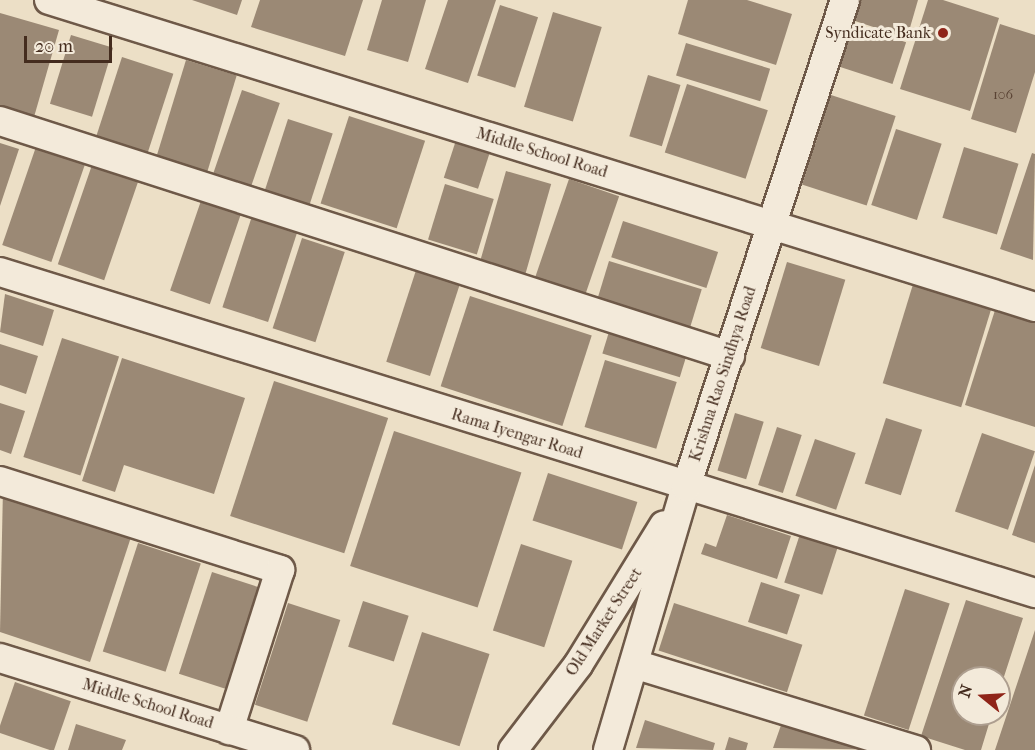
<!DOCTYPE html>
<html>
<head>
<meta charset="utf-8">
<style>
	body { margin:0 }
	#map { position:relative; width:1035px; height:750px; overflow:hidden; background:#ecdfc6; font-family:"IM FELL French Canon",serif }
	div>[style] { position:absolute }
	.building>* { inset:0; background:#9b8975; transform-origin:0 0 }
	.roads { filter:drop-shadow(2px 0 #6e5948) drop-shadow(-2px 0 #6e5948) drop-shadow(0 2px #6e5948) drop-shadow(0 -2px #6e5948) }
	.street>* { height:28px; margin:-14px; padding:0 14px; transform-origin:14px; border-radius:14px; background:#f3eada }
	.dots>* { width:16px; height:16px; translate:-50% -50%; box-sizing:border-box; border:3px solid #f3eada; border-radius:50% }
	span { translate:-50% -50%; white-space:nowrap; text-align:center; line-height:1.15; -webkit-text-stroke:6px #f3eada; paint-order:stroke }
	.number-label { font-size:14px; color:#5a4334 }
	.number-label span { -webkit-text-stroke-width:0 }
	.poi-label { font-size:16px; color:#442c1e }
	.right { translate:-100% -50%; text-align:right }
	.street-label { font-size:16px; color:#442c1e }
	.north { position:absolute; left:951px; top:666px; width:60px; height:60px; box-sizing:border-box; background:#f3eada; border:2px solid #ad9e8f; border-radius:50%; rotate:288deg; font-size:16px; font-weight:700; line-height:24px; text-align:center; color:#442c1e }
	.north::after { content:''; display:block; margin:auto; width:21px; height:27px; background:#8f2418; clip-path:polygon(50% 0,100% 100%,50% 72%,0 100%) }
	.scale { position:absolute; left:24px; top:36px; width:88px; height:27px; box-sizing:border-box; border:3px solid #442c1e; border-top:0; padding-left:8px; font-size:18px; line-height:21px; white-space:nowrap; color:#442c1e; -webkit-text-stroke:4px #f3eada; paint-order:stroke }
</style>
</head>
<body>
<div id="map">
	<div class="building">
		<i style="clip-path:polygon(192px 0,242px 0,237px 15px)"></i>
		<i style="clip-path:polygon(260px 0,363px 0,345px 56px,251px 27px)"></i>
		<i style="clip-path:polygon(382px 0,426px 0,408px 62px,367px 50px)"></i>
		<i style="clip-path:polygon(448px 0,496px 0,468px 83px,425px 69px)"></i>
		<i style="clip-path:polygon(688px 0,747px 0,792px 14px,776px 65px,678px 34px)"></i>
		<i style="clip-path:polygon(858px 0,918px 0,907px 38px,852px 20px)"></i>
		<i style="clip-path:polygon(928px 0,943px 0,999px 18px,970px 111px,900px 89px)"></i>
		<i style="left:500px;top:5px;width:40px;height:74px;rotate:18deg"></i>
		<i style="left:553px;top:12px;width:51px;height:99px;rotate:17deg"></i>
		<i style="clip-path:polygon(0 13px,59px 30px,34px 117px,0 107px)"></i>
		<i style="left:850px;top:24px;width:59px;height:44px;rotate:18deg"></i>
		<i style="clip-path:polygon(1000px 24px,1035px 35px,1035px 72px,1016px 133px,971px 119px)"></i>
		<i style="left:71px;top:35px;width:44px;height:72px;rotate:17deg"></i>
		<i style="left:686px;top:43px;width:88px;height:34px;rotate:17deg"></i>
		<i style="left:122px;top:57px;width:54px;height:88px;rotate:18deg"></i>
		<i style="left:186px;top:60px;width:53px;height:111px;rotate:17deg"></i>
		<i style="left:648px;top:75px;width:34px;height:64px;rotate:17deg"></i>
		<i style="left:687px;top:84px;width:85px;height:72px;rotate:18deg"></i>
		<i style="left:242px;top:90px;width:40px;height:95px;rotate:19deg"></i>
		<i style="left:831px;top:95px;width:68px;height:94px;rotate:18deg"></i>
		<i style="left:349px;top:116px;width:80px;height:92px;rotate:18deg"></i>
		<i style="left:288px;top:119px;width:47px;height:87px;rotate:18deg"></i>
		<i style="left:896px;top:129px;width:48px;height:80px;rotate:18deg"></i>
		<i style="left:458px;top:134px;width:36px;height:46px;rotate:18deg"></i>
		<i style="left:38px;top:141px;width:52px;height:110px;rotate:19deg"></i>
		<i style="clip-path:polygon(0 143px,19px 149px,0 206px)"></i>
		<i style="left:964px;top:147px;width:57px;height:74px;rotate:17deg"></i>
		<i style="clip-path:polygon(1032px 153px,1035px 154px,1033px 260px,1000px 249px)"></i>
		<i style="left:92px;top:165px;width:49px;height:105px;rotate:19deg"></i>
		<i style="left:506px;top:171px;width:47px;height:97px;rotate:16deg"></i>
		<i style="left:569px;top:179px;width:53px;height:107px;rotate:19deg"></i>
		<i style="left:445px;top:184px;width:51px;height:58px;rotate:17deg"></i>
		<i style="left:203px;top:195px;width:42px;height:101px;rotate:19deg"></i>
		<i style="left:253px;top:213px;width:48px;height:99px;rotate:18deg"></i>
		<i style="left:623px;top:221px;width:100px;height:38px;rotate:18deg"></i>
		<i style="left:302px;top:238px;width:45px;height:95px;rotate:18deg"></i>
		<i style="left:419px;top:261px;width:46px;height:106px;rotate:18deg"></i>
		<i style="left:609px;top:261px;width:97px;height:42px;rotate:17deg"></i>
		<i style="left:787px;top:262px;width:61px;height:90px;rotate:17deg"></i>
		<i style="left:914px;top:281px;width:82px;height:107px;rotate:17deg"></i>
		<i style="clip-path:polygon(5px 294px,54px 310px,43px 346px,0 332px)"></i>
		<i style="left:470px;top:296px;width:128px;height:95px;rotate:18deg"></i>
		<i style="clip-path:polygon(996px 307px,1035px 319px,1035px 427px,965px 405px)"></i>
		<i style="left:612px;top:322px;width:81px;height:33px;rotate:17deg"></i>
		<i style="left:62px;top:338px;width:60px;height:125px;rotate:18deg"></i>
		<i style="clip-path:polygon(0 344px,38px 356px,26px 394px,0 385px)"></i>
		<i style="clip-path:polygon(122px 358px,245px 398px,214px 494px,124px 465px,115px 492px,82px 481px)"></i>
		<i style="left:605px;top:360px;width:75px;height:70px;rotate:17deg"></i>
		<i style="left:274px;top:381px;width:120px;height:142px;rotate:18deg"></i>
		<i style="clip-path:polygon(0 403px,25px 411px,11px 454px,0 450px)"></i>
		<i style="left:735px;top:413px;width:30px;height:60px;rotate:17deg"></i>
		<i style="left:886px;top:418px;width:38px;height:69px;rotate:18deg"></i>
		<i style="left:777px;top:427px;width:26px;height:61px;rotate:18deg"></i>
		<i style="left:394px;top:431px;width:134px;height:142px;rotate:18deg"></i>
		<i style="left:982px;top:433px;width:56px;height:83px;rotate:19deg"></i>
		<i style="left:815px;top:439px;width:43px;height:60px;rotate:19deg"></i>
		<i style="clip-path:polygon(1035px 465px,1035px 543px,1012px 535px)"></i>
		<i style="left:548px;top:473px;width:94px;height:50px;rotate:18deg"></i>
		<i style="clip-path:polygon(3px 488px,133px 531px,90px 662px,0 632px)"></i>
		<i style="clip-path:polygon(727px 515px,791px 536px,777px 579px,701px 554px,705px 543px,716px 547px)"></i>
		<i style="left:800px;top:534px;width:40px;height:51px;rotate:18deg"></i>
		<i style="left:138px;top:543px;width:66px;height:114px;rotate:18deg"></i>
		<i style="left:521px;top:544px;width:54px;height:91px;rotate:18deg"></i>
		<i style="left:212px;top:572px;width:61px;height:107px;rotate:18deg"></i>
		<i style="left:761px;top:582px;width:41px;height:42px;rotate:18deg"></i>
		<i style="left:905px;top:589px;width:47px;height:133px;rotate:18deg"></i>
		<i style="clip-path:polygon(966px 600px,1023px 618px,999px 692px,999px 678px,963px 678px,963px 714px,992px 714px,981px 750px,965px 750px,921px 736px)"></i>
		<i style="left:363px;top:601px;width:48px;height:48px;rotate:18deg"></i>
		<i style="left:288px;top:603px;width:55px;height:107px;rotate:18deg"></i>
		<i style="left:674px;top:603px;width:135px;height:50px;rotate:18deg"></i>
		<i style="clip-path:polygon(1035px 630px,1035px 750px,995px 750px)"></i>
		<i style="left:422px;top:632px;width:71px;height:97px;rotate:18deg"></i>
		<i style="left:15px;top:682px;width:59px;height:53px;rotate:19deg"></i>
		<i style="clip-path:polygon(786px 711px,904px 750px,773px 748px)"></i>
		<i style="clip-path:polygon(645px 720px,715px 743px,713px 750px,636px 748px)"></i>
		<i style="clip-path:polygon(76px 724px,126px 740px,122px 750px,68px 750px)"></i>
		<i style="clip-path:polygon(729px 737px,748px 743px,746px 750px,725px 750px)"></i>
	</div>
	<div class="roads">
		<div class="street">
			<i style="left:49px;top:0;width:1033px;rotate:17.29deg"></i>
			<i style="left:0;top:121px;width:767px;rotate:17.84deg"></i>
			<i style="left:0;top:272px;width:1084px;rotate:17.23deg"></i>
			<i style="left:0;top:481px;width:294px;rotate:17.6deg"></i>
			<i style="left:280px;top:570px;width:168px;rotate:107.7deg"></i>
			<i style="left:0;top:658px;width:309px;rotate:17.3deg"></i>
			<i style="left:634px;top:664px;width:295px;rotate:17deg"></i>
			<i style="left:513px;top:750px;width:107px;rotate:-52.6deg"></i>
			<i style="left:578px;top:665px;width:164px;rotate:-58.4deg"></i>
			<i style="left:608px;top:750px;width:274px;rotate:-73.5deg"></i>
			<i style="left:686px;top:487px;width:512px;rotate:-71.92deg"></i>
		</div>
	</div>
	<div class="dots">
		<i style="left:943px;top:33px;background:#8f2418"></i>
	</div>
	<div class="number-label">
		<span style="left:1003px;top:95px">106</span>
	</div>
	<div class="poi-label">
		<span class="right" style="left:931px;top:33px">Syndicate Bank</span>
	</div>
	<div class="street-label">
		<span style="left:542px;top:153px;rotate:17deg">Middle School Road</span>
		<span style="left:723px;top:374px;rotate:-72deg">Krishna Rao Sindhya Road</span>
		<span style="left:517px;top:434px;rotate:17deg">Rama Iyengar Road</span>
		<span style="left:604px;top:622px;rotate:-57deg">Old Market Street</span>
		<span style="left:148px;top:704px;rotate:17deg">Middle School Road</span>
	</div>
	<div class="north">N</div>
	<div class="scale">20 m</div>
</div>
</body>
</html>
